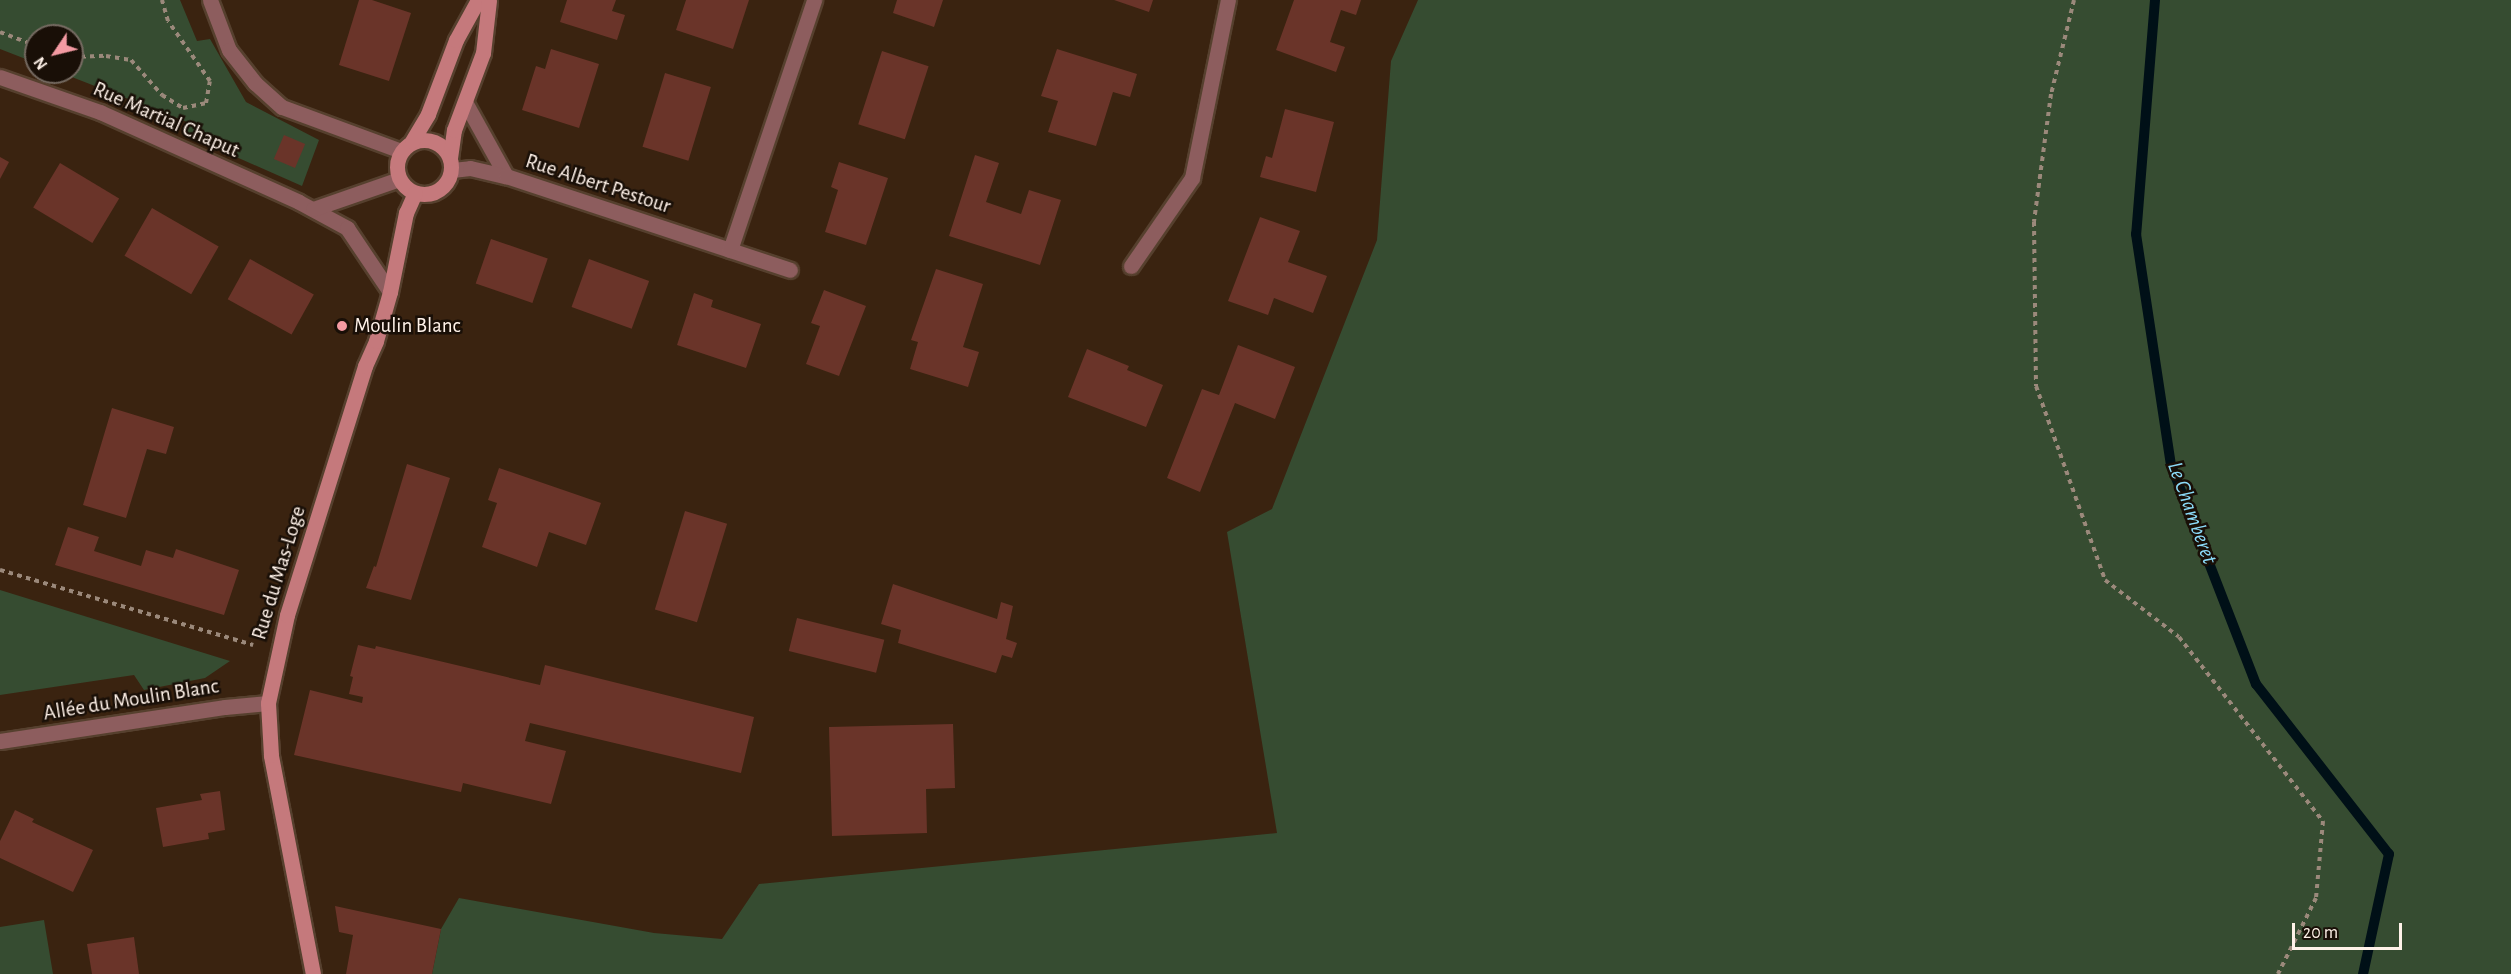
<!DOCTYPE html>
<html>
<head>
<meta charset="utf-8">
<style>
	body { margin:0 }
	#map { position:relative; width:2511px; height:974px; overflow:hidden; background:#3a2310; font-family:"Alegreya Sans",sans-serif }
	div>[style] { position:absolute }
	.green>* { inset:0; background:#364c31 }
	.stream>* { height:10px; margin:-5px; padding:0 5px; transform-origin:5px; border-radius:5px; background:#001017 }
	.building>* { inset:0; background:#6a3429; transform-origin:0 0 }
	.path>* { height:4px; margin-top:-2px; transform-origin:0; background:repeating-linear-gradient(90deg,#9b897b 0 4.5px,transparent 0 9px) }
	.roads { filter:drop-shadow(2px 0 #56402e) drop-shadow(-2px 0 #56402e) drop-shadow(0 2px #56402e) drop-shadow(0 -2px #56402e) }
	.service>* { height:15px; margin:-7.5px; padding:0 7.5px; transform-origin:7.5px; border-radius:7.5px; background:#8d5d5e }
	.minor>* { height:15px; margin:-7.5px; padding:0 7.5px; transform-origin:7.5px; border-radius:7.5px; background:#8d5d5e }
	.secondary>* { height:15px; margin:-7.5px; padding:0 7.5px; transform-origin:7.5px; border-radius:7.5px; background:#c5797c }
	.secondary>.ring { margin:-7.5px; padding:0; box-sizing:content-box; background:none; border:15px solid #c5797c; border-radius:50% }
	.dots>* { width:16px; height:16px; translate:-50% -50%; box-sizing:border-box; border:3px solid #190f07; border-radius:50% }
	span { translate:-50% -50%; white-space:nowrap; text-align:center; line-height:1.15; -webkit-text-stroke:5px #190f07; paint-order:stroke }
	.street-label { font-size:21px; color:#fff2e9 }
	.poi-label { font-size:21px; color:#fff2e9 }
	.left { translate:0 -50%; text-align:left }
	.water-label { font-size:22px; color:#8cdbf9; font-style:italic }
	.north { position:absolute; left:24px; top:24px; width:60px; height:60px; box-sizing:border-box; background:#190f07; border:2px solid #756a61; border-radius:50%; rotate:235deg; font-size:16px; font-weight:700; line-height:24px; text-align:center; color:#fff2e9 }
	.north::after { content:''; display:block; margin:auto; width:21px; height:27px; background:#f49aa2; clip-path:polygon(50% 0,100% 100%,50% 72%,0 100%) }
	.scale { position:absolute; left:2292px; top:923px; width:110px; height:27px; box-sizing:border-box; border:3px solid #fff2e9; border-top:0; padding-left:8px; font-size:18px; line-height:21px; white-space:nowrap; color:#fff2e9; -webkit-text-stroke:4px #190f07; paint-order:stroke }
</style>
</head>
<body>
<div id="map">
	<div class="green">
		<i style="clip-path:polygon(0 0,180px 0,197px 41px,210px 39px,246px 102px,319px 140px,302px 186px,182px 133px,187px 122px,59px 72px,72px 72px,72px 36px,36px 36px,36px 63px,0 49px)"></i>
		<i style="clip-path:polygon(1418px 0,2511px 0,2511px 974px,432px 974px,441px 929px,459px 898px,654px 933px,722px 939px,759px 884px,1277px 833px,1227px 532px,1272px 509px,1377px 240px,1391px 61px)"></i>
		<i style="clip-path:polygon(0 590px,230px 661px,205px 678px,144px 690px,134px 675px,0 695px)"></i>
		<i style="clip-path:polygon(44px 920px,53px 974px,0 974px,0 927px)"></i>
	</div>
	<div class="stream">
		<i style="left:2155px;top:0;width:235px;rotate:94.6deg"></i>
		<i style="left:2136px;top:234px;width:234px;rotate:81.4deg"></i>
		<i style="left:2171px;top:465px;width:235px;rotate:68.8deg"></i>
		<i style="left:2256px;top:684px;width:216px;rotate:52deg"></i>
		<i style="left:2389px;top:854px;width:123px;rotate:102.2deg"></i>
	</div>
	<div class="building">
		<i style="clip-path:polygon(359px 0,372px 0,411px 13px,389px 81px,339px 65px)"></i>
		<i style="clip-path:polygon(567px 0,616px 0,612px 11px,625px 15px,617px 40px,560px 22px)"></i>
		<i style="clip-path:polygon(686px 0,749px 0,733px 49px,676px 30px)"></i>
		<i style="clip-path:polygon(897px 0,943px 0,934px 27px,893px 13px)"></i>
		<i style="clip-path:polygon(1114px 0,1153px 0,1149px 12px)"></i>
		<i style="clip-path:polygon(1294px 0,1361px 0,1356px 15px,1341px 10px,1330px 42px,1345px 47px,1336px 72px,1276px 50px)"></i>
		<i style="clip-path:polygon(551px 49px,599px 64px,579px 128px,522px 110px,536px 66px,545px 69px)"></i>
		<i style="clip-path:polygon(1057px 49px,1137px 74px,1130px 97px,1113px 92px,1096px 146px,1048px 132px,1058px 101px,1041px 96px)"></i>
		<i style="left:882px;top:51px;width:49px;height:77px;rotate:18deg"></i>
		<i style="left:665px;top:73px;width:48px;height:77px;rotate:17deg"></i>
		<i style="clip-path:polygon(1285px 109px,1334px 122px,1316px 192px,1260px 177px,1266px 156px,1272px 158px)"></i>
		<i style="left:284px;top:135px;width:23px;height:26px;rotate:23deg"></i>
		<i style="clip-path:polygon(975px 155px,999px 163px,986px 202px,1021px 214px,1029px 190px,1061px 200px,1040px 265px,949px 236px)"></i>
		<i style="clip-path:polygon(0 157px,9px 162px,0 179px)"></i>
		<i style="clip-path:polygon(839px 162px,888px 178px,866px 245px,825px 232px,838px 190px,831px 187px)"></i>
		<i style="left:60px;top:163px;width:69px;height:52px;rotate:31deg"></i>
		<i style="left:152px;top:208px;width:77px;height:55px;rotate:30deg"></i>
		<i style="clip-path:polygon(1260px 217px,1300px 231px,1288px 262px,1327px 276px,1313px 313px,1274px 298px,1268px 315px,1228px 301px)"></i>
		<i style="left:491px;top:239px;width:60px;height:47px;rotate:19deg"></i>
		<i style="left:250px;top:259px;width:73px;height:46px;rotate:29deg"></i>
		<i style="left:589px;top:259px;width:64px;height:51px;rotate:20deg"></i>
		<i style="clip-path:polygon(936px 269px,983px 284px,963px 347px,979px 352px,968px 387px,910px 369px,918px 342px,911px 340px)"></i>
		<i style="clip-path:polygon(824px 290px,866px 306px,839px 376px,806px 364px,820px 326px,811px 323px)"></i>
		<i style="clip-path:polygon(694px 293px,713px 300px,711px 307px,761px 324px,746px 368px,677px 345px)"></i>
		<i style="clip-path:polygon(1238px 345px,1295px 367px,1275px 419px,1235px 403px,1200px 492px,1167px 478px,1202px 389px,1219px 395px)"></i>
		<i style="clip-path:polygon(1087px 349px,1129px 366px,1127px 370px,1163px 385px,1146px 427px,1068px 397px)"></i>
		<i style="clip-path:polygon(112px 408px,174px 427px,166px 454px,147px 449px,126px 518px,83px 505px)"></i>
		<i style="clip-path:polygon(407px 464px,450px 478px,411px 600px,366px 588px,374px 566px,376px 567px)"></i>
		<i style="clip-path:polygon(499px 468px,601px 503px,586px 545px,549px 532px,537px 567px,482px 547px,497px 503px,488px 500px)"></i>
		<i style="left:685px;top:511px;width:44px;height:103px;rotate:17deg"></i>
		<i style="clip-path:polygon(68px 527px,99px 537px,94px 551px,141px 566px,146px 550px,173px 558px,176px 549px,239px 570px,224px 615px,55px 565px)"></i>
		<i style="clip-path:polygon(893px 584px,997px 619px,1001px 602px,1013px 606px,1006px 639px,1017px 643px,1012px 658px,1002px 655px,996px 673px,898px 643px,901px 630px,881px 624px)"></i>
		<i style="left:797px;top:618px;width:90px;height:34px;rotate:14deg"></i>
		<i style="clip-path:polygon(358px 645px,375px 649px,376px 646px,540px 685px,545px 665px,754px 717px,741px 773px,530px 723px,525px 741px,566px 751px,551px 804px,463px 783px,461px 792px,294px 755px,310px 690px,362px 703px,363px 697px,349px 694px,353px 677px,350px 676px)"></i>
		<i style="clip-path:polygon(953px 724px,955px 788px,926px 789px,927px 833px,832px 836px,829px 727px)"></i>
		<i style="clip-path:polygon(220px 791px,225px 830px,208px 833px,209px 839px,163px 847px,156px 808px,202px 800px,200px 794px)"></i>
		<i style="clip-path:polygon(15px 810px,34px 819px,32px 822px,93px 850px,73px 892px,0 858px,0 841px)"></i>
		<i style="clip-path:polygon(335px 906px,441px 929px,432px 974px,346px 974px,353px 935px,339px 932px)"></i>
		<i style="clip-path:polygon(134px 937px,139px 974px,92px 974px,87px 944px)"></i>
	</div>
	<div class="path">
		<i style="left:2074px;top:0;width:97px;rotate:103.7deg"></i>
		<i style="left:2051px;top:94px;width:129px;rotate:97.6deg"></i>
		<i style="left:2034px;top:222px;width:164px;rotate:89.3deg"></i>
		<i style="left:2036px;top:386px;width:206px;rotate:70.4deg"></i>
		<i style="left:2105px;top:580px;width:93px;rotate:37.6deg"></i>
		<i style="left:2179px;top:637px;width:234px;rotate:52deg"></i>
		<i style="left:2323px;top:821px;width:77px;rotate:95.2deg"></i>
		<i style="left:2316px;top:898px;width:85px;rotate:116.6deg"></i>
		<i style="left:0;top:32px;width:39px;rotate:21deg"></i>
		<i style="left:72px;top:57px;width:34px;rotate:-2deg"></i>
		<i style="left:106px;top:56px;width:25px;rotate:9deg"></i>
		<i style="left:131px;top:60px;width:47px;rotate:48.5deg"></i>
		<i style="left:162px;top:95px;width:25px;rotate:32deg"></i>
		<i style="left:183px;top:108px;width:24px;rotate:-12deg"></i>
		<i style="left:206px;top:103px;width:22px;rotate:-80deg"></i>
		<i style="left:210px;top:81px;width:73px;rotate:-125deg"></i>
		<i style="left:168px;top:21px;width:22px;rotate:-106deg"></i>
		<i style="left:0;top:570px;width:264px;rotate:16.5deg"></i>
	</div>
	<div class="roads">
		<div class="service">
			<i style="left:465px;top:102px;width:85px;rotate:61deg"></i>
		</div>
		<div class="minor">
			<i style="left:210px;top:0;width:53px;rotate:69.2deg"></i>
			<i style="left:229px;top:50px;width:42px;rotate:51.8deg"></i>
			<i style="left:255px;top:83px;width:36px;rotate:42deg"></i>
			<i style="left:282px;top:107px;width:127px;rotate:20.3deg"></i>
			<i style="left:0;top:77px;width:106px;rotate:19.3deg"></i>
			<i style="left:100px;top:112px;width:218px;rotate:24.3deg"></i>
			<i style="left:299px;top:202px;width:55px;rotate:28.4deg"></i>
			<i style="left:347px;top:228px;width:77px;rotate:56.1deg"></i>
			<i style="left:452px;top:170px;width:18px;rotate:-6deg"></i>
			<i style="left:470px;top:168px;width:37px;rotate:13deg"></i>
			<i style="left:506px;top:176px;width:299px;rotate:18.3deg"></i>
			<i style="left:313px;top:209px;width:91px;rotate:-19.2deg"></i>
			<i style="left:730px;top:250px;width:264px;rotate:-71.4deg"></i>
			<i style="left:1131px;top:266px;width:107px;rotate:-55.3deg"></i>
			<i style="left:1192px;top:178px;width:182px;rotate:-78.6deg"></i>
			<i style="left:0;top:741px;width:228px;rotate:-8.6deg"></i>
			<i style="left:225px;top:707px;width:43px;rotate:-5.3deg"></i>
		</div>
		<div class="secondary">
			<i class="ring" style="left:397px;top:140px;width:39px;height:39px"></i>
			<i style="left:412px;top:141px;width:31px;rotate:-59deg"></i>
			<i style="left:428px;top:114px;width:79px;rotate:-69.3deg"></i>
			<i style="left:456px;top:40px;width:46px;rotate:-61.2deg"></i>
			<i style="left:450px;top:158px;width:28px;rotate:-82deg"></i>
			<i style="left:454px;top:130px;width:82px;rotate:-69.4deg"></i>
			<i style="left:483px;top:53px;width:53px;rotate:-83.5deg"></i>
			<i style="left:313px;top:974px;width:223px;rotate:-100.9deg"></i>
			<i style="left:271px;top:755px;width:52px;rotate:-93.3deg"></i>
			<i style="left:268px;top:703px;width:90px;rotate:-77.8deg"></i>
			<i style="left:287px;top:615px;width:261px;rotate:-72.6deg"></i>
			<i style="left:365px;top:366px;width:27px;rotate:-66deg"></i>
			<i style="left:376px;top:341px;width:51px;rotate:-74.1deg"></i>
			<i style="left:390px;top:292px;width:81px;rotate:-78.6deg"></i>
			<i style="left:406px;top:213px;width:22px;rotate:-66deg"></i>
		</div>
	</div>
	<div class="dots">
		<i style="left:342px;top:326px;background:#f49aa2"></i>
	</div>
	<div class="street-label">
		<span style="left:166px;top:120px;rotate:24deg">Rue Martial Chaput</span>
		<span style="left:598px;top:184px;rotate:18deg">Rue Albert Pestour</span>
		<span style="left:279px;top:573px;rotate:-73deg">Rue du Mas-Loge</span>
		<span style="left:131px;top:700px;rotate:-9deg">Allée du Moulin Blanc</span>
	</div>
	<div class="poi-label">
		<span class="left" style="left:354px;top:326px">Moulin Blanc</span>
	</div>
	<div class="water-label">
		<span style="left:2192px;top:513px;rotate:70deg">Le Chamberet</span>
	</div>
	<div class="north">N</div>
	<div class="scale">20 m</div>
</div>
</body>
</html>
